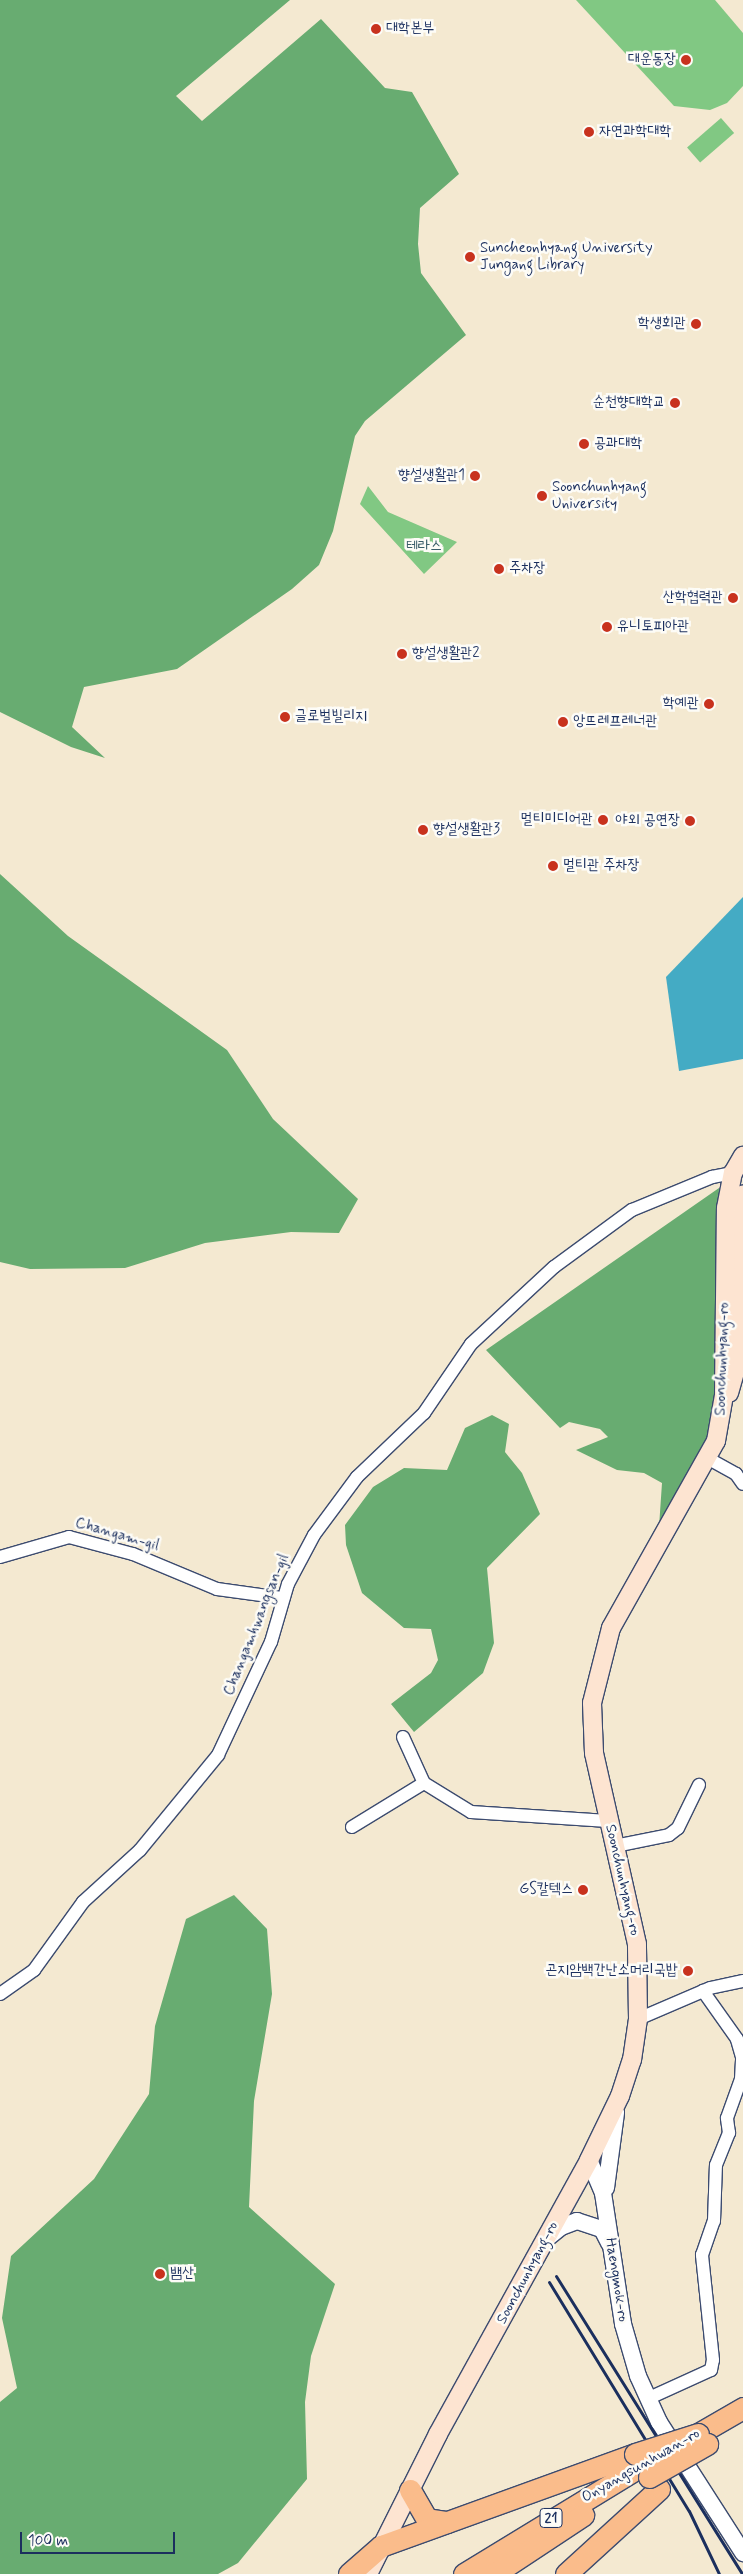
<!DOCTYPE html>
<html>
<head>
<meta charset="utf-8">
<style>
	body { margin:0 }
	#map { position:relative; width:743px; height:2574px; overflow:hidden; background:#f4e9d1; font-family:Mynerve,"Poor Story",sans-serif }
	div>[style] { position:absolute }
	.green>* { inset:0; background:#81c883; transform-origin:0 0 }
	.forest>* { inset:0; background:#68ac71 }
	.water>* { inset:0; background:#44abc4 }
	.roads { filter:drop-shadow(1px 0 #3c4b6f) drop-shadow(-1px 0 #3c4b6f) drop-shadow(0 1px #3c4b6f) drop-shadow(0 -1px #3c4b6f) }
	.minor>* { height:12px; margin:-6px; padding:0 6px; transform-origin:6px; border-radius:6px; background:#fff }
	.tertiary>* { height:16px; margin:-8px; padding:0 8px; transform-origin:8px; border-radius:8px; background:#fff }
	.secondary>* { height:18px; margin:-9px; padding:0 9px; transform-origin:9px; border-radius:9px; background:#fde4d1 }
	.trunk>* { height:21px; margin:-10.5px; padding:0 10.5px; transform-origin:10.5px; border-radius:10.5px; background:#fabc8b }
	.rail>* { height:3px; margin:-1.5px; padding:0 1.5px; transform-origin:1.5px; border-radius:1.5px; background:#1b2f5e }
	.bridges { filter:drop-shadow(1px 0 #3c4b6f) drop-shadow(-1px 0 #3c4b6f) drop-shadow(0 1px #3c4b6f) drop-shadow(0 -1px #3c4b6f) }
	.trunk-bridge>* { height:21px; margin:-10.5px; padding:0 10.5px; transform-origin:10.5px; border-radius:10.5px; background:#fabc8b }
	.dots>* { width:14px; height:14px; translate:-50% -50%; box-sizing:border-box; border:2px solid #fdfcf7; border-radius:50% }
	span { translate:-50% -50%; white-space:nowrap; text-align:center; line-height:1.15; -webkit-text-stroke:5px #fdfcf7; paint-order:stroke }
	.shield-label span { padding:1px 4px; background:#fdfcf7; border:1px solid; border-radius:4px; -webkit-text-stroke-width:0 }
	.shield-label { font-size:14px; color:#1b2f5e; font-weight:700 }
	.poi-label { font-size:15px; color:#1b2f5e }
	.left { translate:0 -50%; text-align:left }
	.right { translate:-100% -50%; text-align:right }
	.park-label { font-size:15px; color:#3a5d69 }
	.street-label { font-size:15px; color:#1b2f5e }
	.scale { position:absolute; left:20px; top:2532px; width:155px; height:22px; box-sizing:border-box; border:2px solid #1b2f5e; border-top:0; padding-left:6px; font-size:15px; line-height:18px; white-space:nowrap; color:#1b2f5e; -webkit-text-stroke:4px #fdfcf7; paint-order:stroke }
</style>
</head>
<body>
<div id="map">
	<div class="green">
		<i style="clip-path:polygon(576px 0,715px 0,743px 33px,743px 86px,727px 103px,710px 110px,674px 106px)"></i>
		<i style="left:721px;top:118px;width:20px;height:45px;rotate:49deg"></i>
		<i style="clip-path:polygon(368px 486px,388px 512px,457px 542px,424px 574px,360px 504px)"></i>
	</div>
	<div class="forest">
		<i style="clip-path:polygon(0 0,290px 0,176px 96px,202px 121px,321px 19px,385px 88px,412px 92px,459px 174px,420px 208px,418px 244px,421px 273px,466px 335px,365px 421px,355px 436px,333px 531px,319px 565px,292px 589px,177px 669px,84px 687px,72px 727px,105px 758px,71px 747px,0 712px)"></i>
		<i style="clip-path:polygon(0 874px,68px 936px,227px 1050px,273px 1119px,358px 1199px,339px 1233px,291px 1232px,205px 1243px,125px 1268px,30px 1269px,0 1262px)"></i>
		<i style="clip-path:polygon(719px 1188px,716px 1407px,701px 1458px,659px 1527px,662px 1483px,644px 1473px,617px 1470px,576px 1450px,608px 1437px,600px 1429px,569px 1422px,560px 1428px,486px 1350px)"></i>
		<i style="clip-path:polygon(492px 1415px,509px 1424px,505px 1452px,522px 1473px,540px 1514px,487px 1568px,494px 1643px,483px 1673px,414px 1732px,391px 1704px,431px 1673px,438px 1660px,431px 1629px,404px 1628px,362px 1593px,346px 1545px,345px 1525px,373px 1487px,404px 1468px,447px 1470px,465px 1428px)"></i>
		<i style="clip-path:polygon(234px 1895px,267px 1929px,272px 1994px,254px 2101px,249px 2207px,335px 2284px,311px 2356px,305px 2402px,307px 2479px,238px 2563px,218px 2574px,0 2574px,0 2402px,17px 2388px,2px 2318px,11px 2256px,94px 2179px,149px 2094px,155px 2026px,186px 1919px)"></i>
	</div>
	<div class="water">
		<i style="clip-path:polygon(743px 897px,743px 1059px,679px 1071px,666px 977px)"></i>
	</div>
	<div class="roads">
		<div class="minor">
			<i style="left:709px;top:1459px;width:31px;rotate:29deg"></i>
			<i style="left:736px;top:1474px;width:12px;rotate:55deg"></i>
			<i style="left:0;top:1557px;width:72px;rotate:-16.2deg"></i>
			<i style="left:69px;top:1537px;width:66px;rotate:14.9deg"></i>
			<i style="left:133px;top:1554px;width:91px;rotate:22.6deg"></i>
			<i style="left:217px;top:1589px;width:67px;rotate:7.8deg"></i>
			<i style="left:403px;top:1737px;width:51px;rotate:65.5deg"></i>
			<i style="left:424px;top:1783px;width:55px;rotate:31.7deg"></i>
			<i style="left:471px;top:1812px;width:137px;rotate:3.8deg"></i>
			<i style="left:352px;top:1827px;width:84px;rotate:-31.4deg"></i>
			<i style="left:615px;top:1846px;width:55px;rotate:-11.5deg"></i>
			<i style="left:669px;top:1835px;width:11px;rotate:-38deg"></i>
			<i style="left:678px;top:1828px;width:48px;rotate:-64deg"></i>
			<i style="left:0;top:1994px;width:42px;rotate:-35.2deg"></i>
			<i style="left:34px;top:1970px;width:84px;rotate:-54.2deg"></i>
			<i style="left:83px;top:1902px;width:77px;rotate:-42.4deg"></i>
			<i style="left:140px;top:1850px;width:123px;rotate:-50.6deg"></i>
			<i style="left:218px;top:1755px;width:125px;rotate:-64.9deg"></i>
			<i style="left:271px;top:1642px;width:60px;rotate:-73.7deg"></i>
			<i style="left:288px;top:1584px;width:55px;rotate:-62deg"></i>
			<i style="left:314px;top:1535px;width:72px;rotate:-53.4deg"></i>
			<i style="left:357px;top:1477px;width:93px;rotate:-43.7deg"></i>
			<i style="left:424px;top:1413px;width:83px;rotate:-55.7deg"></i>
			<i style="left:471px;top:1344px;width:113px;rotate:-42.9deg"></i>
			<i style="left:554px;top:1267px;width:97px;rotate:-36.2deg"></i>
			<i style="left:632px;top:1210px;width:87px;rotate:-22.4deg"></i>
			<i style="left:712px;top:1177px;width:21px;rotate:-11deg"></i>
			<i style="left:638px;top:2019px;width:78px;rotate:-23.3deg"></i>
			<i style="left:710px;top:1988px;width:34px;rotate:-12deg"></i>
			<i style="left:647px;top:2399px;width:70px;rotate:-24.4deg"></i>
			<i style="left:711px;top:2370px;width:10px;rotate:-79deg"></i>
			<i style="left:713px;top:2360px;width:106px;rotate:-96deg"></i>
			<i style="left:702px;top:2255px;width:36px;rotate:-71deg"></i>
			<i style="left:714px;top:2221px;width:56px;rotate:-88deg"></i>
			<i style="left:716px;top:2165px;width:35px;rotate:-68deg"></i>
			<i style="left:729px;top:2133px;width:15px;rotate:-98deg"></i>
			<i style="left:727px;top:2118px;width:41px;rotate:-70.3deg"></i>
			<i style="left:741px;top:2079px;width:22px;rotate:-87deg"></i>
			<i style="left:742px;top:2057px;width:19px;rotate:-106deg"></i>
			<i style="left:737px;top:2039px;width:59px;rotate:-125.3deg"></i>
		</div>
		<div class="tertiary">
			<i style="left:589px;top:2160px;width:36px;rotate:67deg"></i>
			<i style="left:603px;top:2193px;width:133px;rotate:81.3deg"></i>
			<i style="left:623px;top:2324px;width:54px;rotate:73.9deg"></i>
			<i style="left:638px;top:2376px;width:51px;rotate:65.5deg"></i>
			<i style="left:659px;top:2422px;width:156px;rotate:57.3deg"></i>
			<i style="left:606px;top:2188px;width:76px;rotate:-82.4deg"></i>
			<i style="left:545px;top:2240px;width:21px;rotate:-39deg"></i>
			<i style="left:561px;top:2227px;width:17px;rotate:-21deg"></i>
			<i style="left:577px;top:2221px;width:26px;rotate:18deg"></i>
			<i style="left:602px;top:2229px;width:16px;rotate:63deg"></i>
		</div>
		<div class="secondary">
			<i style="left:729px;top:1393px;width:35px;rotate:-74deg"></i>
			<i style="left:739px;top:1359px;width:140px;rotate:-90.4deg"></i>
			<i style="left:738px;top:1219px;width:25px;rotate:-79deg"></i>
			<i style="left:368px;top:2574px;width:157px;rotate:-63.4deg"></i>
			<i style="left:438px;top:2434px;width:313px;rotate:-61.1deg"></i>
			<i style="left:589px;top:2160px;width:71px;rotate:-64.2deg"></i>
			<i style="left:620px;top:2096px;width:38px;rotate:-72deg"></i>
			<i style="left:632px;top:2060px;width:41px;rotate:-81.7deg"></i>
			<i style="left:638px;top:2019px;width:75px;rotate:-90.8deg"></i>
			<i style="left:637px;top:1944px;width:196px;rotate:-102.7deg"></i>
			<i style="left:594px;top:1753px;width:50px;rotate:-92.3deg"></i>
			<i style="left:592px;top:1703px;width:77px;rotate:-75.8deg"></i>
			<i style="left:611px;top:1628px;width:214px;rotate:-60.7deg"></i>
			<i style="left:716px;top:1441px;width:47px;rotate:-80.1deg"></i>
			<i style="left:724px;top:1395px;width:187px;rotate:-89.4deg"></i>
			<i style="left:726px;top:1208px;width:36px;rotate:-79deg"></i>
			<i style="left:733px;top:1173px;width:20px;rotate:-60deg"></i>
		</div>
		<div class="trunk">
			<i style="left:698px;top:2434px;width:52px;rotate:-30deg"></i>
			<i style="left:410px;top:2490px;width:34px;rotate:60deg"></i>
			<i style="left:427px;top:2519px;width:20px;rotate:9deg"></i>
			<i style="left:349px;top:2574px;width:43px;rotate:-41.2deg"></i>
			<i style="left:381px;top:2546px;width:270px;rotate:-19.9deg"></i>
			<i style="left:464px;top:2574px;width:207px;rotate:-31.4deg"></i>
			<i style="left:494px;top:2574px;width:107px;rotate:-33.5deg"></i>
			<i style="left:566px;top:2574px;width:126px;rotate:-42.4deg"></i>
		</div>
	</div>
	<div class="rail">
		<i style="left:556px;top:2276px;width:351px;rotate:58deg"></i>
		<i style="left:549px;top:2282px;width:268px;rotate:58.6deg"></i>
		<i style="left:689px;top:2511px;width:70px;rotate:64.5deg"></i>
	</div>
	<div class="bridges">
		<div class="trunk-bridge">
			<i style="left:635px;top:2454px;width:66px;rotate:-17.6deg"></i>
			<i style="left:649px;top:2477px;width:67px;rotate:-29.6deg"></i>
		</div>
	</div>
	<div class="dots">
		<i style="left:376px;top:29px;background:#c8321e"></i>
		<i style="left:686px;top:60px;background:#c8321e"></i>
		<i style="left:589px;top:132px;background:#c8321e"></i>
		<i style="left:470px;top:257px;background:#c8321e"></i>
		<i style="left:696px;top:324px;background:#c8321e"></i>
		<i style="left:675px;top:403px;background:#c8321e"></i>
		<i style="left:584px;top:444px;background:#c8321e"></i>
		<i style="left:475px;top:476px;background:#c8321e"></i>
		<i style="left:542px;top:496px;background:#c8321e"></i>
		<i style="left:499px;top:569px;background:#c8321e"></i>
		<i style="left:733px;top:598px;background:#c8321e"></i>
		<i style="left:607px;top:627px;background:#c8321e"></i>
		<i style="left:402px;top:654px;background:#c8321e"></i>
		<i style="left:709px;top:704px;background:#c8321e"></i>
		<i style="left:285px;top:717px;background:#c8321e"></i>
		<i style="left:563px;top:722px;background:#c8321e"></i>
		<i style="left:603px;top:820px;background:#c8321e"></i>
		<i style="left:690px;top:821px;background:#c8321e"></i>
		<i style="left:423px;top:830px;background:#c8321e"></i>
		<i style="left:553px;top:866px;background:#c8321e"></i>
		<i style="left:583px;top:1890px;background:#c8321e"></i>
		<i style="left:688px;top:1971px;background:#c8321e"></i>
		<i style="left:160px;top:2274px;background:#c8321e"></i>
	</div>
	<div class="shield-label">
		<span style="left:551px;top:2518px">21</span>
	</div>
	<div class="poi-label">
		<span class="left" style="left:386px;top:29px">대학본부</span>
		<span class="right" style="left:676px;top:60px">대운동장</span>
		<span class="left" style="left:599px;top:132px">자연과학대학</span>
		<span class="left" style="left:480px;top:257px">Suncheonhyang University<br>Jungang Library</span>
		<span class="right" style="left:686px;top:324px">학생회관</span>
		<span class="right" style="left:665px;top:403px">순천향대학교</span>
		<span class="left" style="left:594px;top:444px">공과대학</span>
		<span class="right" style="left:465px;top:476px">향설생활관1</span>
		<span class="left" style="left:552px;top:496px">Soonchunhyang<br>University</span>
		<span class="left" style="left:509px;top:569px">주차장</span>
		<span class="right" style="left:723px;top:598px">산학협력관</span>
		<span class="left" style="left:617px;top:627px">유니토피아관</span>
		<span class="left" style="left:412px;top:654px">향설생활관2</span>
		<span class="right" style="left:699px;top:704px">학예관</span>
		<span class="left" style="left:295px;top:717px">글로벌빌리지</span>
		<span class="left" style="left:573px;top:722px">앙뜨레프레너관</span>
		<span class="right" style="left:593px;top:820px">멀티미디어관</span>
		<span class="right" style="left:680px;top:821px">야외 공연장</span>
		<span class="left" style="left:433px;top:830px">향설생활관3</span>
		<span class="left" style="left:563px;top:866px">멀티관 주차장</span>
		<span class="right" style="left:573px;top:1890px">GS칼텍스</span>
		<span class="right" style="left:678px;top:1971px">곤지암백간난소머리국밥</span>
		<span class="left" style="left:170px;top:2274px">뱀산</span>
	</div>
	<div class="park-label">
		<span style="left:424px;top:547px">테라스</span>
	</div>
	<div class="street-label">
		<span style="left:723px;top:1359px;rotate:-88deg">Soonchunhyang-ro</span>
		<span style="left:117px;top:1535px;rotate:16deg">Changam-gil</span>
		<span style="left:257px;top:1625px;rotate:-68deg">Changamhwangsan-gil</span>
		<span style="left:622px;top:1880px;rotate:77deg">Soonchunhyang-ro</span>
		<span style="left:528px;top:2273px;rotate:-62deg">Soonchunhyang-ro</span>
		<span style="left:616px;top:2280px;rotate:81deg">Haengmok-ro</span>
		<span style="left:641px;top:2466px;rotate:-30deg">Onyangsunhwan-ro</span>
	</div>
	<div class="scale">100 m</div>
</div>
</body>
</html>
